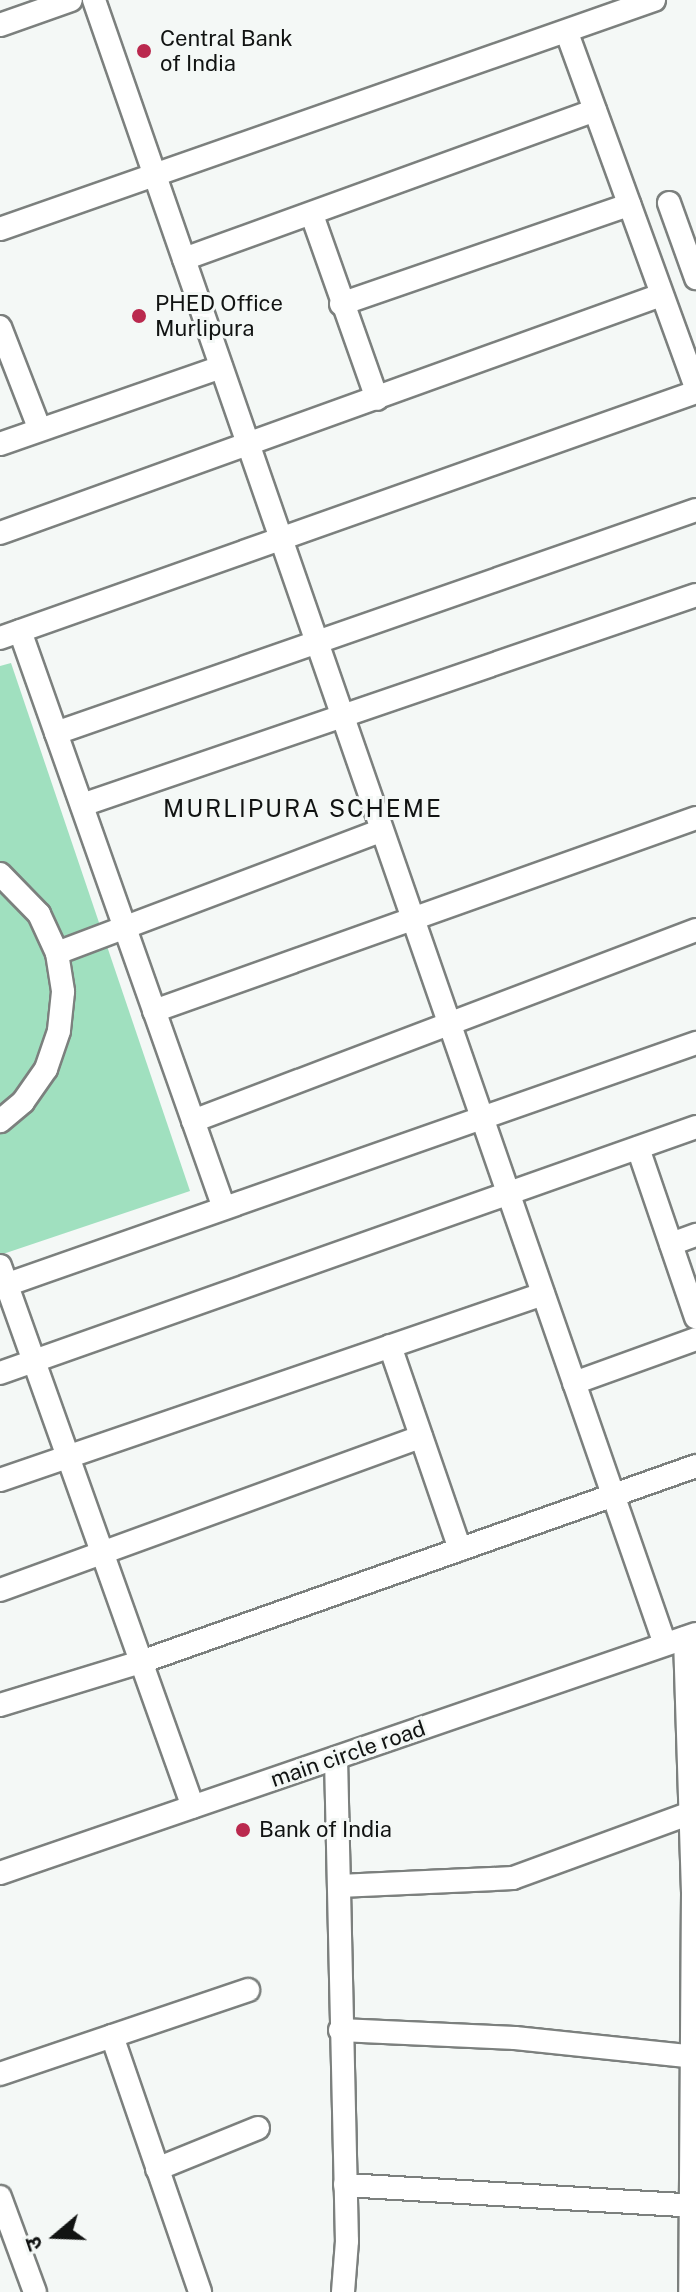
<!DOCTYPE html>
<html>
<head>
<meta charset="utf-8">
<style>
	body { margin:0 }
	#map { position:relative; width:696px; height:2292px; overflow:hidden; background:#f4f8f6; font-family:"Public Sans","Noto Sans Devanagari",sans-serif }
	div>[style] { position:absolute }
	.green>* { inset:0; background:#a0e0bf }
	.roads { filter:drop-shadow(2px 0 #7c807e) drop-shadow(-2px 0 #7c807e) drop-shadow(0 2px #7c807e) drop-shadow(0 -2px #7c807e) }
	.minor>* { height:22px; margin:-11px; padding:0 11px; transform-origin:11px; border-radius:11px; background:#fff }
	.dots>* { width:22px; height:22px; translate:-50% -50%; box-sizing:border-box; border:4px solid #f4f8f6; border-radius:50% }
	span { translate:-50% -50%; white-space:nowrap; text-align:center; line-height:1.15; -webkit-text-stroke:6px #f4f8f6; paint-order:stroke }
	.poi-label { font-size:22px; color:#111312 }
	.left { translate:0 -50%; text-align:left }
	.street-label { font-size:22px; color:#111312 }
	.neighbourhood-label { font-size:24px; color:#111312; letter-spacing:2px }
	.north { position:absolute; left:16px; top:2196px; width:80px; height:80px; -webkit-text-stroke:6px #f4f8f6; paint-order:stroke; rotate:251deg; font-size:22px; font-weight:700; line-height:32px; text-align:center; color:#111312 }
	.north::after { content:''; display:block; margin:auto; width:28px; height:36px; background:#111312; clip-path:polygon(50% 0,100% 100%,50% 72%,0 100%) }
</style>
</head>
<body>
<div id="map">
	<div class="green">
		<i style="clip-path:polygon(11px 663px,190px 1191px,0 1255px,0 666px)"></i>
	</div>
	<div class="roads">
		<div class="minor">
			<i style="left:94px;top:0;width:1740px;rotate:70.85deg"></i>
			<i style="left:0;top:25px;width:75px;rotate:-19.4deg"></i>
			<i style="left:567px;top:33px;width:378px;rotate:70deg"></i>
			<i style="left:669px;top:203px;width:80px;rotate:70.2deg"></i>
			<i style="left:312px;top:215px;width:195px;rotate:70.5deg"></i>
			<i style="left:0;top:229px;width:693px;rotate:-19.3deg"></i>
			<i style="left:184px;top:259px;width:437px;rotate:-19.9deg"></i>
			<i style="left:341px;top:304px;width:305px;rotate:-19deg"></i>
			<i style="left:0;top:327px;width:110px;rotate:68.8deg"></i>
			<i style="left:0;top:444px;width:234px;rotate:-19.2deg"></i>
			<i style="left:0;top:533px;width:703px;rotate:-19.8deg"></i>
			<i style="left:20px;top:631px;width:612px;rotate:70.53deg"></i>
			<i style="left:0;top:638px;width:738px;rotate:-19.47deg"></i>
			<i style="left:56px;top:733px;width:678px;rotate:-19.21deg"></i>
			<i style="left:82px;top:805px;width:649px;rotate:-18.88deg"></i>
			<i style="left:0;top:874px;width:56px;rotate:45.7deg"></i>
			<i style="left:39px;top:914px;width:43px;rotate:65.2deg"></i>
			<i style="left:57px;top:953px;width:39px;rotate:81deg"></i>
			<i style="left:63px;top:992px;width:39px;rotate:96deg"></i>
			<i style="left:59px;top:1031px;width:40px;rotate:108.9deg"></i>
			<i style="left:46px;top:1069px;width:40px;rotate:124.9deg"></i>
			<i style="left:23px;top:1102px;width:30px;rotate:140deg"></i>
			<i style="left:57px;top:953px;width:347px;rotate:-20.7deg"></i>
			<i style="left:154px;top:1011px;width:575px;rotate:-19.6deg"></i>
			<i style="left:193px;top:1121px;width:538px;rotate:-20.79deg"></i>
			<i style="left:638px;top:1148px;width:179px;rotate:71.1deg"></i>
			<i style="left:671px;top:1244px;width:27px;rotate:-20deg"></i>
			<i style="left:0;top:1266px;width:574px;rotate:70.37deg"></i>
			<i style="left:0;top:1287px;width:738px;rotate:-19.32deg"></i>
			<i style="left:390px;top:1346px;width:215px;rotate:71deg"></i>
			<i style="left:0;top:1373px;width:738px;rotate:-19.47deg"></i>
			<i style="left:574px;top:1383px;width:130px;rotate:-19.8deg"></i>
			<i style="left:0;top:1480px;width:574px;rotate:-18.91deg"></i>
			<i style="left:0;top:1590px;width:448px;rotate:-20deg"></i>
			<i style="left:685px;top:1638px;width:255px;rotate:88.2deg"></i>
			<i style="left:693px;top:1893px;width:399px;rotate:90.4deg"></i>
			<i style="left:0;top:1705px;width:147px;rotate:-17deg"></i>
			<i style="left:141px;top:1662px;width:589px;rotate:-19.45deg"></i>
			<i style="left:336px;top:1758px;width:483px;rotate:88.7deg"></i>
			<i style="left:347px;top:2241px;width:51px;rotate:94.5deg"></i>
			<i style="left:0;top:1873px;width:736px;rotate:-18.95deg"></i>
			<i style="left:339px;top:1886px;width:174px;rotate:-2.6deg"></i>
			<i style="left:513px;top:1878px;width:189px;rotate:-20.1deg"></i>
			<i style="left:340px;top:2030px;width:175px;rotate:2.6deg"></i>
			<i style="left:515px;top:2038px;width:182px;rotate:6deg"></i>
			<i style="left:112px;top:2036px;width:271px;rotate:71deg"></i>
			<i style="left:0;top:2074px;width:262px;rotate:-18.7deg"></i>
			<i style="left:157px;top:2169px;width:109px;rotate:-22.1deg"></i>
			<i style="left:345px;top:2185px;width:352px;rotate:3.4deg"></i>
			<i style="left:0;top:2197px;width:101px;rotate:69.8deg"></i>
		</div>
	</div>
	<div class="dots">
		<i style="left:144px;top:51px;background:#ba294e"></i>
		<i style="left:139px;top:316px;background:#ba294e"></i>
		<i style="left:243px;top:1830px;background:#ba294e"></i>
	</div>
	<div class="poi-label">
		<span class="left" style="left:160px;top:51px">Central Bank<br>of India</span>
		<span class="left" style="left:155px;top:316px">PHED Office<br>Murlipura</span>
		<span class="left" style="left:259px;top:1830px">Bank of India</span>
	</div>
	<div class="street-label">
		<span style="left:348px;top:1754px;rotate:-19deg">main circle road</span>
	</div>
	<div class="neighbourhood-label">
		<span style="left:303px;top:809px">MURLIPURA SCHEME</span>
	</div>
	<div class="north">उ</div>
</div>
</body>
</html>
